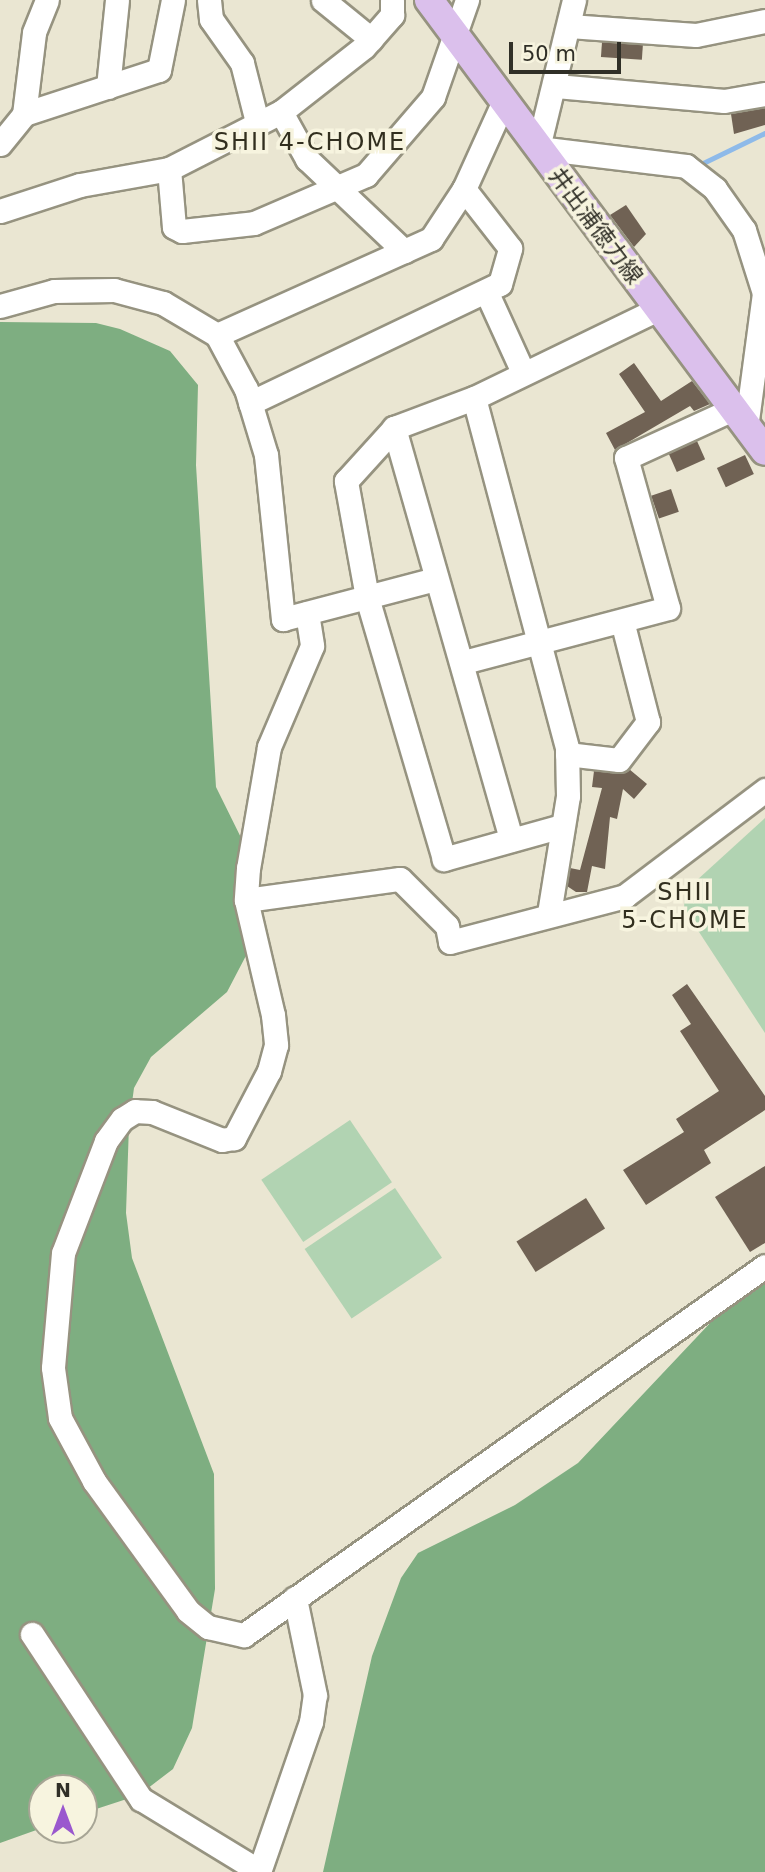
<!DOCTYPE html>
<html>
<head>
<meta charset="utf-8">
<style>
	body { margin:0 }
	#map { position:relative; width:765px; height:1872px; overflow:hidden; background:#eae6d2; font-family:"DejaVu Sans","Noto Sans JP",sans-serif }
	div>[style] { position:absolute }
	.green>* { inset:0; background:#b1d3b2; transform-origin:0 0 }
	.forest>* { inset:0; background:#7eae81 }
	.stream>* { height:4.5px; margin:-2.25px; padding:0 2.25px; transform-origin:2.25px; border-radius:2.25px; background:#8ebae9 }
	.building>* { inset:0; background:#706254; transform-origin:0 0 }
	.roads { filter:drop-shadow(2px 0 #969380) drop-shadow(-2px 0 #969380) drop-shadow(0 2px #969380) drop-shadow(0 -2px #969380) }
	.minor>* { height:23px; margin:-11.5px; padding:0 11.5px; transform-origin:11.5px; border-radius:11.5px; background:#fff }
	.major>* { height:28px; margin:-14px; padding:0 14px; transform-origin:14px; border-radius:14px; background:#dbc0ec }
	span { translate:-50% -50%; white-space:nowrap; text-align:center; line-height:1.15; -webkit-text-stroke:7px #f7f4df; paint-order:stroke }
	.street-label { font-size:23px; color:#302f27 }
	.neighbourhood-label { font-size:24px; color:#322f1f; letter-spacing:2px }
	.north { position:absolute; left:28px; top:1774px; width:70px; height:70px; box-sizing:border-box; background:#f7f4df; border:2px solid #a7a595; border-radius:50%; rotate:0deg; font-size:19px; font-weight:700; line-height:28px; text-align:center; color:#302f27 }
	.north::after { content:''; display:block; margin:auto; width:24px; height:32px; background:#9a58ce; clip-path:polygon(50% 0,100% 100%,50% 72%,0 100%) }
	.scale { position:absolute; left:509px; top:42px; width:112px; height:32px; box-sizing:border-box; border:4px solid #302f27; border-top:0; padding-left:9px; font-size:21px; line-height:24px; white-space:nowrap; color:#302f27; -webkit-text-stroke:5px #f7f4df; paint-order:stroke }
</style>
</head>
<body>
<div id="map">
	<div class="green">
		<i style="clip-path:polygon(765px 818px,765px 1033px,684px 909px,685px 891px)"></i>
		<i style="left:350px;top:1120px;width:75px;height:107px;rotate:56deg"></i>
		<i style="left:395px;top:1188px;width:84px;height:109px;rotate:56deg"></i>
	</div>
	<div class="forest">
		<i style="clip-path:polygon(0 322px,96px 323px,120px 329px,170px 351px,198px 385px,196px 465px,216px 787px,255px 866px,263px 901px,262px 925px,227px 992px,151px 1057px,134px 1088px,129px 1125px,126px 1213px,132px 1258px,214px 1474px,215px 1589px,192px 1728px,173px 1769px,139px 1795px,84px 1813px,84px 1788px,42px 1788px,42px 1828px,0 1843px)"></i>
		<i style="clip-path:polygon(765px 1282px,765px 1872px,323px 1872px,372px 1656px,401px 1578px,418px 1553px,515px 1505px,578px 1463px,712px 1321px)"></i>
	</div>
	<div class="stream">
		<i style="left:699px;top:165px;width:73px;rotate:-25.9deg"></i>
	</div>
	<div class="building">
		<i style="left:602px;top:42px;width:41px;height:15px;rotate:4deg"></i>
		<i style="clip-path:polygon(765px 108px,765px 125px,734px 134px,731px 114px)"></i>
		<i style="clip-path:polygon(626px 205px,646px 234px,634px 247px,610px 215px)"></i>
		<i style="clip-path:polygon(634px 363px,661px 401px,692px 381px,710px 404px,694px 411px,690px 406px,615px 450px,606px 433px,645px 412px,619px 374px)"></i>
		<i style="left:697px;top:441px;width:20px;height:31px;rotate:66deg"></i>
		<i style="left:745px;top:455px;width:21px;height:31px;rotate:65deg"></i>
		<i style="left:671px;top:489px;width:24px;height:21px;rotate:71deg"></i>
		<i style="clip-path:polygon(629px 769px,647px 784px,634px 799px,623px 789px,617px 819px,610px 817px,605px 869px,592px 866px,587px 892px,576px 892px,567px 886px,570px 868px,580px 870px,602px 788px,592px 787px,594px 771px)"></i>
		<i style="clip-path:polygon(687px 984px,765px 1096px,765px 1110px,704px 1150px,711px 1163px,646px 1205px,623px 1170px,684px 1132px,676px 1119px,719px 1091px,680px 1031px,691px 1024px,672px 995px)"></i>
		<i style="clip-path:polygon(765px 1166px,765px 1243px,750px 1252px,715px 1197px)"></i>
		<i style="left:586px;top:1198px;width:36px;height:82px;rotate:58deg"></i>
	</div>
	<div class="roads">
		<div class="minor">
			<i style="left:47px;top:0;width:35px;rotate:112deg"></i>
			<i style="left:34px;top:33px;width:82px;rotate:97deg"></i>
			<i style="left:24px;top:114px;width:142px;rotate:-18.1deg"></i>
			<i style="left:159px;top:70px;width:71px;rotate:-78.7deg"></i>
			<i style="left:209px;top:0;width:19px;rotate:84deg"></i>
			<i style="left:211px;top:19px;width:54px;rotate:54.8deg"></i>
			<i style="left:242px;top:63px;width:61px;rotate:75.7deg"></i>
			<i style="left:323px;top:0;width:62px;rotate:39.1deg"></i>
			<i style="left:574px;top:0;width:152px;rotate:103.7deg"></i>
			<i style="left:538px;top:148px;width:149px;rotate:6.9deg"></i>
			<i style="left:686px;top:166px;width:37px;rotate:38deg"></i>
			<i style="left:715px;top:189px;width:50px;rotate:54.7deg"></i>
			<i style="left:744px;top:230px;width:66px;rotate:72.4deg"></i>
			<i style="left:764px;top:293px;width:136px;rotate:97.6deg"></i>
			<i style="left:569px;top:26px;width:127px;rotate:4.1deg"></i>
			<i style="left:696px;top:35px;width:70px;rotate:-11.5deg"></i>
			<i style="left:556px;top:86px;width:169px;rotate:5.1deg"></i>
			<i style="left:724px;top:101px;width:42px;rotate:-9.7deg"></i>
			<i style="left:108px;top:87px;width:87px;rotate:-84.1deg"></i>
			<i style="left:281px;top:112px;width:54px;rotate:61deg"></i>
			<i style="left:307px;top:159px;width:134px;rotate:43.5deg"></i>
			<i style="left:0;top:144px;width:38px;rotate:-51deg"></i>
			<i style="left:169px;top:169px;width:58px;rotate:85.1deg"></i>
			<i style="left:174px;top:227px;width:9px;rotate:27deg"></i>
			<i style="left:182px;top:231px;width:72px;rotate:-6.3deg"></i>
			<i style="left:254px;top:223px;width:122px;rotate:-23.2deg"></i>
			<i style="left:366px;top:175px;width:103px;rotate:-49.3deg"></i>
			<i style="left:433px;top:97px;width:103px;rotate:-70.7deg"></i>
			<i style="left:0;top:211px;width:84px;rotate:-18deg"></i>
			<i style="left:80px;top:185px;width:90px;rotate:-10.2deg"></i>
			<i style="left:169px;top:169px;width:126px;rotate:-27deg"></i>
			<i style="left:281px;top:112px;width:105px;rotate:-38.1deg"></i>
			<i style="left:364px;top:47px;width:43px;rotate:-48.8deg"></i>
			<i style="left:392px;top:15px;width:15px;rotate:-90deg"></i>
			<i style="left:486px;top:291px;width:87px;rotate:65.5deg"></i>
			<i style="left:0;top:306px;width:56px;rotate:-15.5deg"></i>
			<i style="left:54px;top:291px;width:60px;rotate:-1deg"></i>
			<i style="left:114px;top:290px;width:51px;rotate:14.9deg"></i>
			<i style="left:163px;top:303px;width:63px;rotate:30.7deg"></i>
			<i style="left:217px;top:335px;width:61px;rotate:61.8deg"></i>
			<i style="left:246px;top:389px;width:69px;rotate:73.1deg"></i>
			<i style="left:266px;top:455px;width:165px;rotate:84.1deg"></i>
			<i style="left:283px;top:619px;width:157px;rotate:-14.7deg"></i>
			<i style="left:217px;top:335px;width:235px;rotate:-24.2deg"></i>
			<i style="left:431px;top:239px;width:60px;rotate:-56.6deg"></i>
			<i style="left:464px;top:189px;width:94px;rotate:-65.6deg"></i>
			<i style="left:474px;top:398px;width:362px;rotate:75.1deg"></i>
			<i style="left:567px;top:748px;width:48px;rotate:88.8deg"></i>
			<i style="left:568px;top:796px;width:119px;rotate:99.2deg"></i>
			<i style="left:250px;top:403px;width:277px;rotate:-25.5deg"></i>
			<i style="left:500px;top:284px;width:37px;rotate:-74deg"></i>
			<i style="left:510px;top:248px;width:75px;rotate:-127.9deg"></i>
			<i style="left:394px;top:428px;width:428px;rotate:74.1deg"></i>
			<i style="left:307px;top:613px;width:33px;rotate:81deg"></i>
			<i style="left:312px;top:646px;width:110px;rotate:113.1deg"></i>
			<i style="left:269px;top:747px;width:123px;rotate:99.8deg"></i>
			<i style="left:248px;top:868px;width:32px;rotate:94deg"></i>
			<i style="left:246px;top:900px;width:118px;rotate:76.8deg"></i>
			<i style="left:273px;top:1015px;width:30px;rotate:84deg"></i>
			<i style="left:276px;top:1045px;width:27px;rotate:105deg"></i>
			<i style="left:269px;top:1071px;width:76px;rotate:117.6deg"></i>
			<i style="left:234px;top:1138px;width:12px;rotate:171deg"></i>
			<i style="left:222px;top:1140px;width:75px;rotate:-158.2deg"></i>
			<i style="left:152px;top:1112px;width:17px;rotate:-177deg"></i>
			<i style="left:135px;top:1111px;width:15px;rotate:148deg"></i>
			<i style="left:122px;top:1119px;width:27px;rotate:126deg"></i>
			<i style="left:106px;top:1141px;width:120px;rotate:111deg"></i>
			<i style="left:63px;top:1253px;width:115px;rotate:95deg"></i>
			<i style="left:53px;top:1368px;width:50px;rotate:82deg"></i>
			<i style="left:60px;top:1418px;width:72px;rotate:61.6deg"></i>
			<i style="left:94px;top:1481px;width:160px;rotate:54.1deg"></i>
			<i style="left:188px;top:1611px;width:26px;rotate:39deg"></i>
			<i style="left:208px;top:1627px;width:37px;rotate:13deg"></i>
			<i style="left:244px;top:1635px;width:638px;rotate:-35.31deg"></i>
			<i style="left:464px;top:662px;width:211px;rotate:-14.8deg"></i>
			<i style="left:668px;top:608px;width:156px;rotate:-105.6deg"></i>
			<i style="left:626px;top:458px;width:115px;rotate:-24.6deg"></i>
			<i style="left:567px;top:754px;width:52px;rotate:6.6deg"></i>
			<i style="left:619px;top:760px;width:48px;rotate:-52.7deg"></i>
			<i style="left:648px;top:722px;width:104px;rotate:-104.4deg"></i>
			<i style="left:562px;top:826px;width:123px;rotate:164.4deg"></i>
			<i style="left:444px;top:859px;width:273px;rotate:-106.4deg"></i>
			<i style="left:367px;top:597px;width:118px;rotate:-100.3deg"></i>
			<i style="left:346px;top:481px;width:72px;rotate:-47.8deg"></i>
			<i style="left:394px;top:428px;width:85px;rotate:-20.6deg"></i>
			<i style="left:474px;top:398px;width:204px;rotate:-25.8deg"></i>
			<i style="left:246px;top:900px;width:155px;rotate:-7.8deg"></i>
			<i style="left:400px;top:879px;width:66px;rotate:45deg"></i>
			<i style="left:447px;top:926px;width:16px;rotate:79deg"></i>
			<i style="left:450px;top:942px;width:181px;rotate:-14.7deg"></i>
			<i style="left:625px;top:896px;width:176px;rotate:-37.1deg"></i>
			<i style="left:32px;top:1634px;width:198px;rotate:56.6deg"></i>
			<i style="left:141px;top:1799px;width:138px;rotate:31.4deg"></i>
			<i style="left:259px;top:1872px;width:159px;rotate:-70.9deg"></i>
			<i style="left:311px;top:1722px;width:27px;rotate:-82deg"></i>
			<i style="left:315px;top:1695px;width:99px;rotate:-101.7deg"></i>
		</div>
		<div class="major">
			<i style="left:429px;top:0;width:562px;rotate:53.31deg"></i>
		</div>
	</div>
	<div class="street-label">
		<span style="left:596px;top:226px;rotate:53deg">井出浦徳力線</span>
	</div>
	<div class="neighbourhood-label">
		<span style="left:310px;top:143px">SHII 4-CHOME</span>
		<span style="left:685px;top:907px">SHII<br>5-CHOME</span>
	</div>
	<div class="north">N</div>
	<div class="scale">50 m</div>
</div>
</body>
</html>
